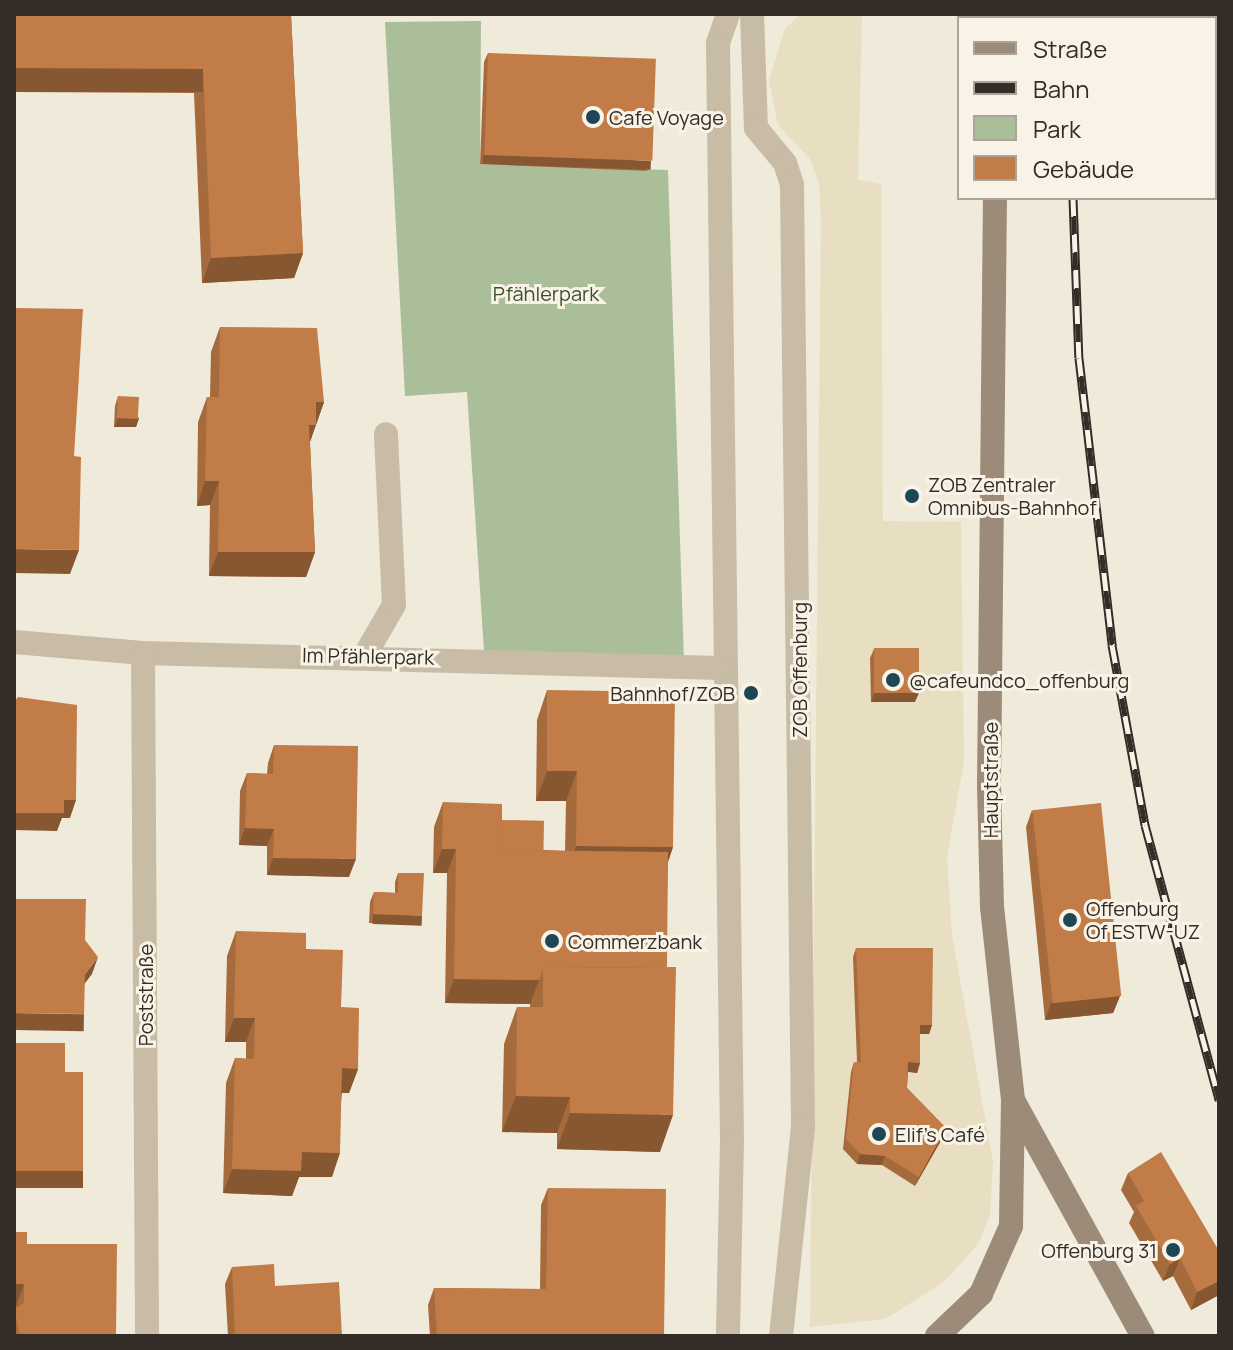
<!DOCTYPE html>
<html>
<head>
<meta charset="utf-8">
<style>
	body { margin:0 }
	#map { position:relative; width:1233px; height:1350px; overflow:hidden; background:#f0eada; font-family:Manrope,sans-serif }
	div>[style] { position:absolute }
	.green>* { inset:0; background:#abbe9a }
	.plaza>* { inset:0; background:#e8dec1 }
	.lane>* { height:24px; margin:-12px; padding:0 12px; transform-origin:12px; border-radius:12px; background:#c8bca6 }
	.street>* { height:24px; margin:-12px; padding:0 12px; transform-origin:12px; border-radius:12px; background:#c8bca6 }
	.secondary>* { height:24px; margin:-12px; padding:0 12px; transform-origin:12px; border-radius:12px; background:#9b8b78 }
	.rail>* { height:9px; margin-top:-4.5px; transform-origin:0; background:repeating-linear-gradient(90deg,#f8f3e6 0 18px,#342d27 0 36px); box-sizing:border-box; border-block:2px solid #342d27 }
	.wall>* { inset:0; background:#a66b3d }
	.shaded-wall>* { inset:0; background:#875732; transform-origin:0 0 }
	.building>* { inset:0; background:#c17c47; transform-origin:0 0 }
	.dots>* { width:22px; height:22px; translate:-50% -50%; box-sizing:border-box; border:4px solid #f8f3e6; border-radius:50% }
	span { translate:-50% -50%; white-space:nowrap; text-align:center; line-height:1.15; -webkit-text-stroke:6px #f8f3e6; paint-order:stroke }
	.poi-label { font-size:20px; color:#342d27 }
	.left { translate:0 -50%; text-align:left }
	.right { translate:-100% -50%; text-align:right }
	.park-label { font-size:20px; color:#3c512b }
	.street-label { font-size:20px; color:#342d27 }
	.frame { position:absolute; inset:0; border:16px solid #342d27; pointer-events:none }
	.legend { position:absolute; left:957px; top:16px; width:260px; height:184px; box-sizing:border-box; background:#f8f3e6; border:2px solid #aaa49a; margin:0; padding:10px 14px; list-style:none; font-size:24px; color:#342d27 }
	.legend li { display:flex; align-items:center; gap:16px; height:40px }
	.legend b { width:40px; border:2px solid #aaa49a }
</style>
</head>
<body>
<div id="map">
	<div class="green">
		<i style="clip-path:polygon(481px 21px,480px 164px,668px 170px,684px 662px,484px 651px,467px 392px,405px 396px,385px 22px)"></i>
	</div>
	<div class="plaza">
		<i style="clip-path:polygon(800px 14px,862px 14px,858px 180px,881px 184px,883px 521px,961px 522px,964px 761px,947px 857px,952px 936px,993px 1161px,990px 1214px,979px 1243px,944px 1282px,885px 1319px,810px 1327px,821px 219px,819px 183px,810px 159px,778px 125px,769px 80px,785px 29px)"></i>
	</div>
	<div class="lane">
		<i style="left:728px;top:14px;width:31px;rotate:109deg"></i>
		<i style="left:718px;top:43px;width:1098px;rotate:89.27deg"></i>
		<i style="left:732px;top:1141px;width:195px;rotate:91.2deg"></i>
		<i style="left:752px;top:14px;width:114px;rotate:88deg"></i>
		<i style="left:756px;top:128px;width:45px;rotate:50.4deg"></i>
		<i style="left:785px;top:163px;width:23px;rotate:72deg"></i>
		<i style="left:792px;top:185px;width:942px;rotate:89.33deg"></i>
		<i style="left:803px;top:1127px;width:210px;rotate:96deg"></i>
		<i style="left:365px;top:655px;width:58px;rotate:-59.9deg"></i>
		<i style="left:394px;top:605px;width:171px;rotate:-92.7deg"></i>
	</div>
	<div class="street">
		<i style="left:14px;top:642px;width:129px;rotate:4.9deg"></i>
		<i style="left:143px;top:653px;width:578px;rotate:1.49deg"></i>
		<i style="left:143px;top:653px;width:683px;rotate:89.66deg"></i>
	</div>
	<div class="secondary">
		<i style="left:988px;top:14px;width:4px;rotate:76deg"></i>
		<i style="left:1013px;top:1100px;width:269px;rotate:61.2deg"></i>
		<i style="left:937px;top:1336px;width:61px;rotate:-43.7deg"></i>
		<i style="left:981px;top:1294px;width:74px;rotate:-66.2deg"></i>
		<i style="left:1011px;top:1226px;width:126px;rotate:-89.1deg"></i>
		<i style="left:1013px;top:1100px;width:194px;rotate:-96.2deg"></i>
		<i style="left:992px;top:907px;width:120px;rotate:-91.4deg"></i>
		<i style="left:989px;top:787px;width:589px;rotate:-89.42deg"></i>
	</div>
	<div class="rail">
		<i style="left:1069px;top:14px;width:4px;rotate:76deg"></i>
		<i style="left:1073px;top:198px;width:160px;rotate:87.9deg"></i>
		<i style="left:1079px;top:358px;width:289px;rotate:83.4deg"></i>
		<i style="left:1112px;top:645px;width:183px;rotate:79.6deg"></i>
		<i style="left:1145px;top:825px;width:285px;rotate:74.9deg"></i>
	</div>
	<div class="wall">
		<i style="clip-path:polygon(14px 14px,291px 14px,303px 253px,294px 278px,202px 283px,194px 93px,14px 92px)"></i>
		<i style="clip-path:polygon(488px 53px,648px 171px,480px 164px,484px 62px)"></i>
		<i style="clip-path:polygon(220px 327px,324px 402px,310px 442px,315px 552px,306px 577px,209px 576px,210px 505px,197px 506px,198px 422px,207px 397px,210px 397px,211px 352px)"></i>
		<i style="clip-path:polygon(118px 396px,139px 418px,136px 427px,114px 427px,115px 406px)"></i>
		<i style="clip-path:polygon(874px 649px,915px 702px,871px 702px,870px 658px)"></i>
		<i style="clip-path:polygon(547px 690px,673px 847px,668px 861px,660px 1152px,557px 1149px,557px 1133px,502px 1132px,504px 1044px,517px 1007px,530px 1007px,530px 1004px,445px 1003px,447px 873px,433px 873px,434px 827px,443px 802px,544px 850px,565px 851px,566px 801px,536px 801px,537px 720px)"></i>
		<i style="clip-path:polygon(274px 745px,349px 877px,267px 875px,267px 846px,239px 845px,240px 791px,247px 773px,267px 774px,268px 763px)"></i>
		<i style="clip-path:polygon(1032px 810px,1120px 996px,1113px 1013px,1045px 1020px,1026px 827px)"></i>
		<i style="clip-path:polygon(398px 873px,419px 925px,369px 923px,370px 902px,374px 892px,395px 893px,395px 882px)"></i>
		<i style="clip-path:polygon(236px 931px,306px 949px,341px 1007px,358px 1069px,349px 1093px,342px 1093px,332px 1177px,299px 1177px,292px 1196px,223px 1193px,226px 1083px,235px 1058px,246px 1059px,246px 1042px,225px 1042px,227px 956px)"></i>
		<i style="clip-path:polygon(856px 948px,932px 1025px,929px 1034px,920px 1034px,920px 1063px,917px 1073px,908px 1072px,907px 1088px,946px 1128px,943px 1137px,915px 1186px,882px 1165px,857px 1164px,843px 1149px,851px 1072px,854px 1062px,857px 1062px,853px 957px)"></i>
		<i style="clip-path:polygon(1128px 1173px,1219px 1251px,1219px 1295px,1191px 1310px,1173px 1276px,1163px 1281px,1129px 1223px,1134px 1212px,1121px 1190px)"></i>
		<i style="clip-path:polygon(548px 1188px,664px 1336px,430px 1336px,428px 1305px,434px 1288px,540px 1289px,541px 1205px)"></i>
		<i style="clip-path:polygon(14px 1232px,27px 1244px,116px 1336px,14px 1336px)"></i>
		<i style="clip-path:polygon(232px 1267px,275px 1286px,342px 1336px,228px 1336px,225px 1284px)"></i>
	</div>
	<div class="shaded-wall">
		<i style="left:14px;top:68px;width:189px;height:24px"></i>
		<i style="left:483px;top:155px;width:168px;height:9px;rotate:2deg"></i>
		<i style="clip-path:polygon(303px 253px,294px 278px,202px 283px,211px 258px)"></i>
		<i style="clip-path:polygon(316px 402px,324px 402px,307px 450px,300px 449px)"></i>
		<i style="clip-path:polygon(118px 418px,139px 418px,136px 427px,114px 427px)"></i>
		<i style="clip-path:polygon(205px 481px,219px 481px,210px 505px,197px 506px)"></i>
		<i style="clip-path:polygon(14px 549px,79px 550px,70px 574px,14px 573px)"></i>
		<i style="clip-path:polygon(218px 552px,315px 552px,306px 577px,209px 576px)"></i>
		<i style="clip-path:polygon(874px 693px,919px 693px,915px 702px,871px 702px)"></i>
		<i style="clip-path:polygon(547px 771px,577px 771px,566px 801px,536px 801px)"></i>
		<i style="clip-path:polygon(64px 800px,76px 800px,70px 818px,62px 818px,57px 831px,14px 830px,14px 813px)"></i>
		<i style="clip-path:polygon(245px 828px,274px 829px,267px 846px,239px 845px)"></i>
		<i style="clip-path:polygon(576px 846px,673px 847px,663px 877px,565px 875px)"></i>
		<i style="clip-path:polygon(442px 849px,456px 849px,447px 873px,433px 873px)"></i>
		<i style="clip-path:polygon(273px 858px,356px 859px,349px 877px,267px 875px)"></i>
		<i style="left:373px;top:914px;width:49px;height:10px;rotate:2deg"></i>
		<i style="clip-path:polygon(98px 957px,92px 974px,79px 991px,85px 974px)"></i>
		<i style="clip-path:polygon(454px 979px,539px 980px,530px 1004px,445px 1003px)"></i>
		<i style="clip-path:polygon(1120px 996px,1113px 1013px,1045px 1020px,1051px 1003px)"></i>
		<i style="left:14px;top:1013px;width:70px;height:17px;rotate:1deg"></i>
		<i style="clip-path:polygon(234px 1018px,255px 1018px,246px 1042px,225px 1042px)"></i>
		<i style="clip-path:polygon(920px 1025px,932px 1025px,929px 1034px,917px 1034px)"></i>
		<i style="clip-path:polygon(908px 1062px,920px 1063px,917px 1073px,905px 1071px)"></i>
		<i style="clip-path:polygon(342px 1068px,358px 1069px,349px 1093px,334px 1093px)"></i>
		<i style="clip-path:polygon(516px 1096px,570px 1097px,557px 1133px,502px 1132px)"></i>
		<i style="clip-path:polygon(570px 1113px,673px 1115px,660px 1152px,557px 1149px)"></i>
		<i style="clip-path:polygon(946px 1128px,943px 1137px,915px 1186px,919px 1177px)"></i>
		<i style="clip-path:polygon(302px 1152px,340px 1153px,332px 1177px,299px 1177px,292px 1196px,223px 1193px,232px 1169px)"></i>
		<i style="clip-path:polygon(860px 1154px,885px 1156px,882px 1165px,857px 1164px)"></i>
		<i style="left:14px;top:1171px;width:69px;height:17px"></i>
		<i style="clip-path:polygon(1180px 1258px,1173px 1276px,1163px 1281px,1170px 1264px)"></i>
		<i style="clip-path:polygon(1219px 1281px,1219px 1295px,1191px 1310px,1197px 1292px)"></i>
		<i style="clip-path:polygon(14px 1284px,24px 1284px,15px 1309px,14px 1309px)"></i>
	</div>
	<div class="building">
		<i style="clip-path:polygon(14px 14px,291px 14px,303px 253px,211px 258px,203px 69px,14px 68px)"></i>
		<i style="left:488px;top:53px;width:168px;height:102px;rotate:2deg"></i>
		<i style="clip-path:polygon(14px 308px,83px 309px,74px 456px,81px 457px,79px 550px,14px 549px)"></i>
		<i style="clip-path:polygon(220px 327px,317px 328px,324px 402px,316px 402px,316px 425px,309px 425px,315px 552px,218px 552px,219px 481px,205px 481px,207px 397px,219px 397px)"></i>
		<i style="left:118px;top:396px;width:21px;height:22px;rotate:3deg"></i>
		<i style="left:919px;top:648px;width:45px;height:45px;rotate:90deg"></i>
		<i style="clip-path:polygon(547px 690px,675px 692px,673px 847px,576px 846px,577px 771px,547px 771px)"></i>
		<i style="clip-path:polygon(18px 697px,77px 705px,76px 800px,64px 800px,64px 813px,14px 813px,14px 702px)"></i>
		<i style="clip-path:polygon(274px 745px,358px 746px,356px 859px,273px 858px,274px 829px,245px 828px,247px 773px,273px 774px)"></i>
		<i style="clip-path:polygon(443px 802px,502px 804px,502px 850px,668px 852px,667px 967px,543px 968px,539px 980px,454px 979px,456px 849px,442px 849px)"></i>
		<i style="left:1101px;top:803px;width:194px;height:69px;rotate:84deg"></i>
		<i style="left:502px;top:820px;width:42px;height:30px;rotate:1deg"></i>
		<i style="clip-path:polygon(398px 873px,424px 873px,422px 916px,373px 914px,374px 892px,398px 893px)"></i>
		<i style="clip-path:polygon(14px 899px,86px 899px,85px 940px,98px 957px,85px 974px,84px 1014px,14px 1013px)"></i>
		<i style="clip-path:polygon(236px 931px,306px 933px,306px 949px,343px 950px,341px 1007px,359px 1008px,358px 1069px,342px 1068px,340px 1153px,302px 1152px,301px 1171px,232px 1169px,235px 1058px,254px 1059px,255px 1018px,234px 1018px)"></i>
		<i style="clip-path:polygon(856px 948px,933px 948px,932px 1025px,920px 1025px,920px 1063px,908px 1062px,907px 1088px,946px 1128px,919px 1177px,885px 1156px,860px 1154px,846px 1139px,854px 1062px,861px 1062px)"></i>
		<i style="clip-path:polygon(676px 967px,673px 1115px,570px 1113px,570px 1097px,516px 1096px,517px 1007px,543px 1007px,543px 968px)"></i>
		<i style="clip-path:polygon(14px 1043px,65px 1043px,65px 1072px,83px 1072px,83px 1171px,14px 1171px)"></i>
		<i style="clip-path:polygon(1161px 1152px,1219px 1251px,1219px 1281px,1197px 1292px,1180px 1258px,1170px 1264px,1136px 1206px,1144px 1201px,1128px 1173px)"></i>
		<i style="clip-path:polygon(548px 1188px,666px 1189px,664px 1336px,437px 1336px,434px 1288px,546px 1289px)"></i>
		<i style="clip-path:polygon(14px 1232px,27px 1232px,27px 1244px,117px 1244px,116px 1336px,20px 1336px,14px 1309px,24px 1303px,24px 1284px,14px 1284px)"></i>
		<i style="clip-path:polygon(274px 1264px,275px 1286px,339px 1282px,342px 1336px,235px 1336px,232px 1267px)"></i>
	</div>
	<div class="dots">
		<i style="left:593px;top:117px;background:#1e4654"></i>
		<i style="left:912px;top:496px;background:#1e4654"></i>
		<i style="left:893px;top:680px;background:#1e4654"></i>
		<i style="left:751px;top:693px;background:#1e4654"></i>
		<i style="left:1070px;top:920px;background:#1e4654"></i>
		<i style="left:552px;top:941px;background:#1e4654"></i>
		<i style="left:879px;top:1134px;background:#1e4654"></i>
		<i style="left:1173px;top:1250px;background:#1e4654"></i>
	</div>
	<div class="poi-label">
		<span class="left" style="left:609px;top:117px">Cafe Voyage</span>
		<span class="left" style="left:928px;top:496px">ZOB Zentraler<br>Omnibus-Bahnhof</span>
		<span class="left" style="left:909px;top:680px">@cafeundco_offenburg</span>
		<span class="right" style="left:735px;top:693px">Bahnhof/ZOB</span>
		<span class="left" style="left:1086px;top:920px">Offenburg<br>Of ESTW-UZ</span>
		<span class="left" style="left:568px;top:941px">Commerzbank</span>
		<span class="left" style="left:895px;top:1134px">Elif's Café</span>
		<span class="right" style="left:1157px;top:1250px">Offenburg 31</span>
	</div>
	<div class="park-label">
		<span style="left:546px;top:293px">Pfählerpark</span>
	</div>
	<div class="street-label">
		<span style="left:368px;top:656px;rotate:1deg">Im Pfählerpark</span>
		<span style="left:799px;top:670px;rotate:-90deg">ZOB Offenburg</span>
		<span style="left:990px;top:780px;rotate:-90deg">Hauptstraße</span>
		<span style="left:145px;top:995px;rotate:-90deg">Poststraße</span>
	</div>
	<div class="frame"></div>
	<ul class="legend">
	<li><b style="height:10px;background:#9b8b78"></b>Straße</li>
	<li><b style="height:10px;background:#342d27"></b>Bahn</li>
	<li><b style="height:22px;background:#abbe9a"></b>Park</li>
	<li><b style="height:22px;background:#c17c47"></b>Gebäude</li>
	</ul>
</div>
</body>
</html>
